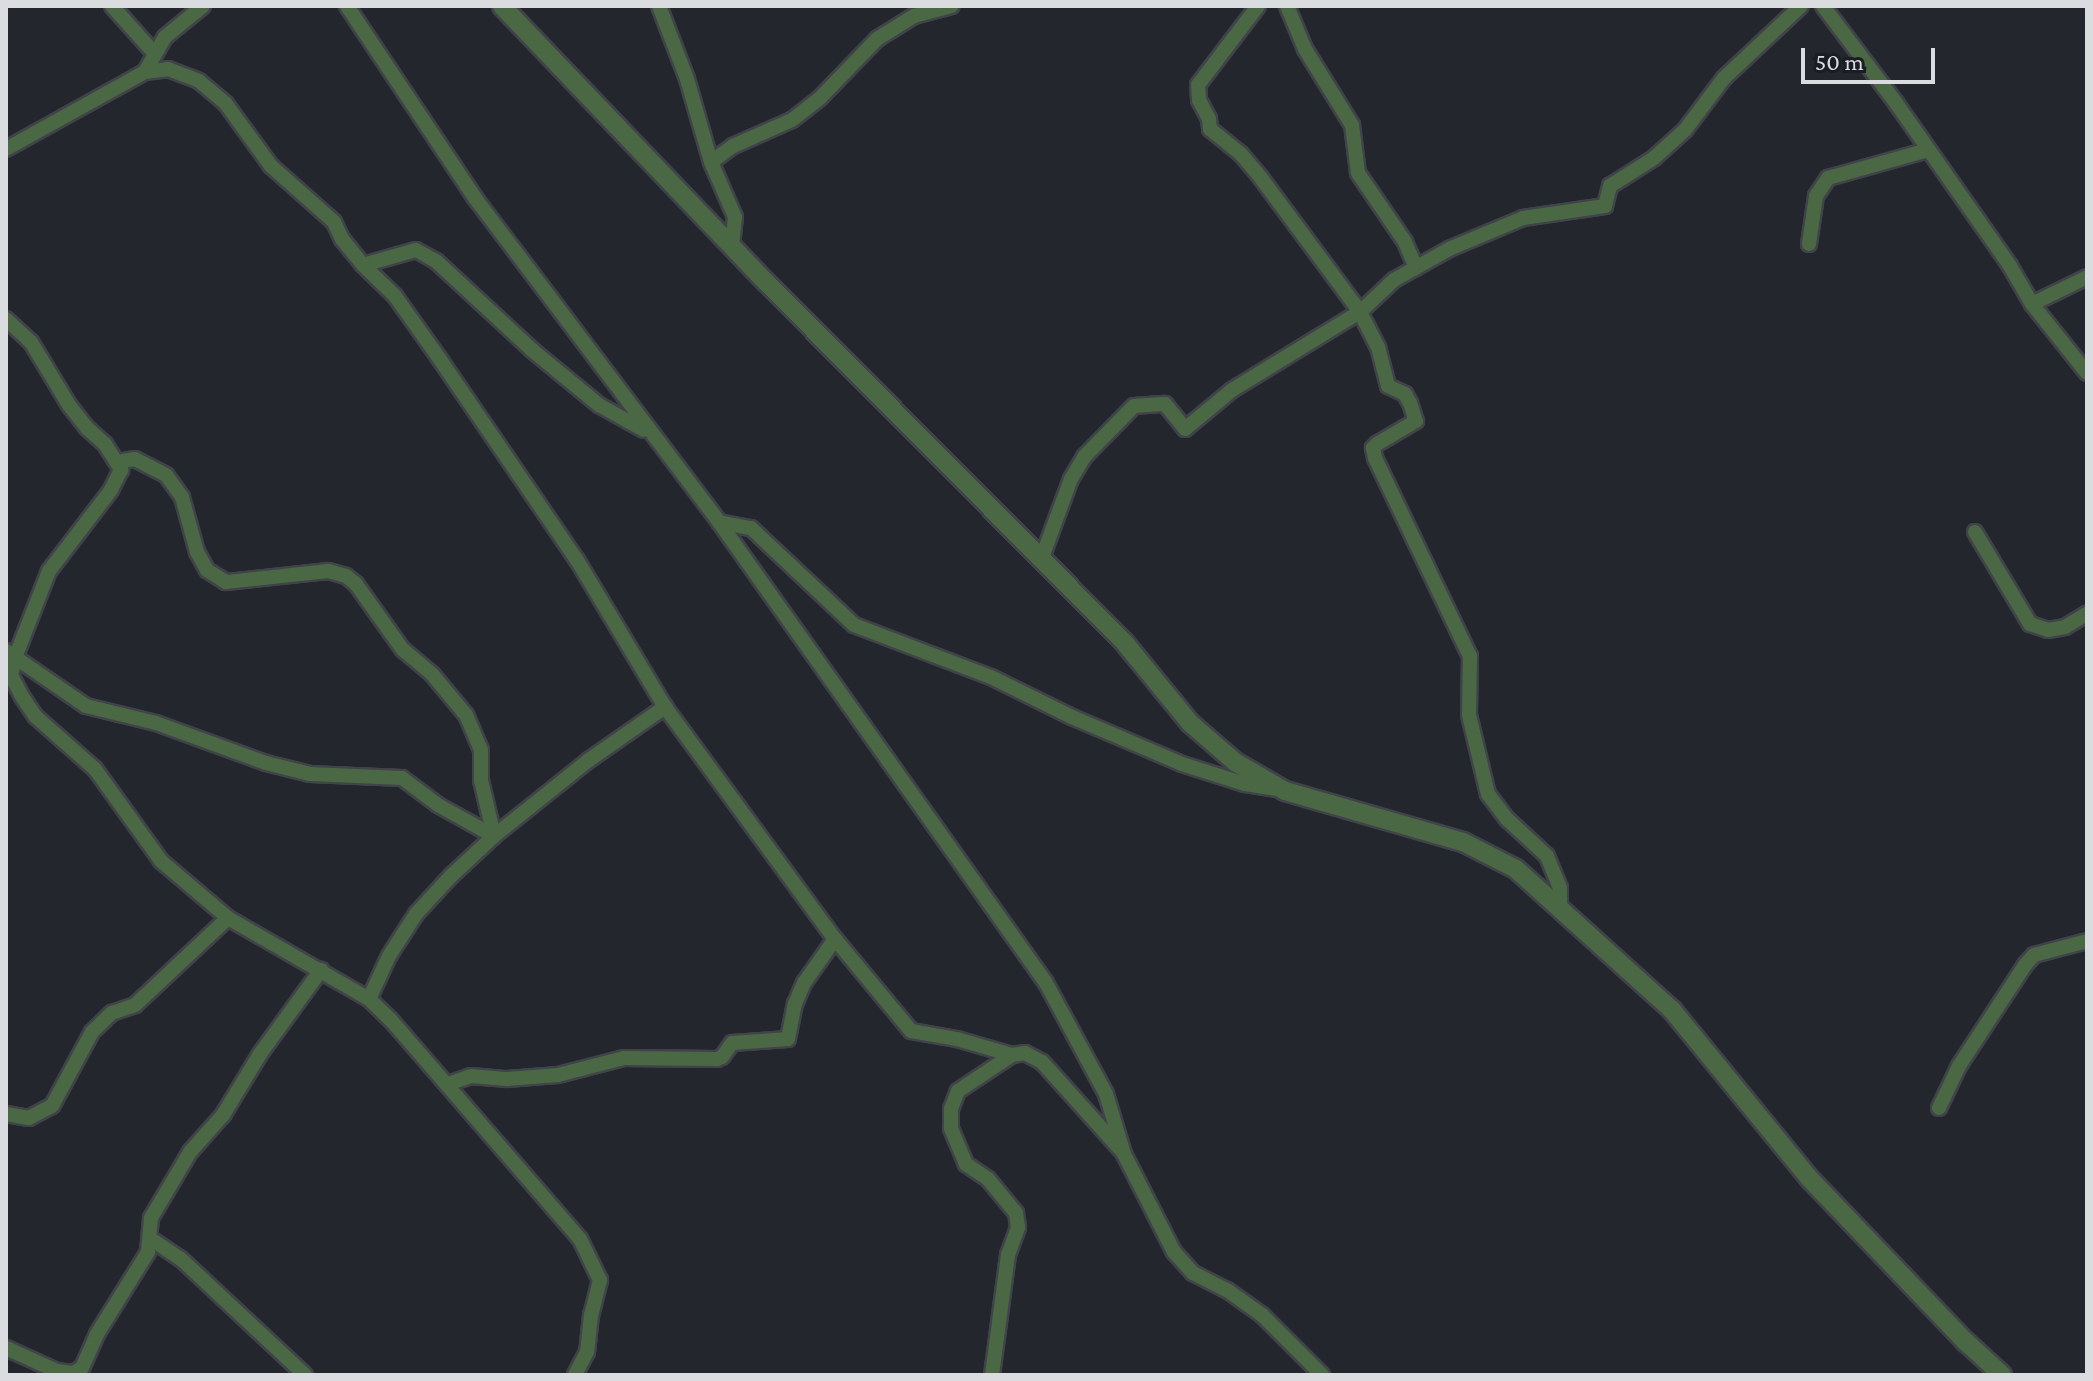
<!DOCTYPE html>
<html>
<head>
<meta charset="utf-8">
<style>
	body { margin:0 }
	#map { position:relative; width:2093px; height:1381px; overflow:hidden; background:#23262c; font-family:"Crimson Pro",serif }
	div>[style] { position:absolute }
	.roads { filter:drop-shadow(2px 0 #404349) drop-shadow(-2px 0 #404349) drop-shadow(0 2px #404349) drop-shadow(0 -2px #404349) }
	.minor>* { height:14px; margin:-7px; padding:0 7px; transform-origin:7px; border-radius:7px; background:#4b6844 }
	.tertiary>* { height:18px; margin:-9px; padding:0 9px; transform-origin:9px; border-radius:9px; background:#4b6844 }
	span { translate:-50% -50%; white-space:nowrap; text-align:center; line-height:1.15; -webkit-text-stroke:6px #1a1d23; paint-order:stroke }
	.frame { position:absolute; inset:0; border:8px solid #dadce0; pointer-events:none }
	.scale { position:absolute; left:1801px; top:48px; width:134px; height:36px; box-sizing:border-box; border:4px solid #dadce0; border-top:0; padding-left:10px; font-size:24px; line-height:28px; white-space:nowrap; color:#dadce0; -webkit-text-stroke:6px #1a1d23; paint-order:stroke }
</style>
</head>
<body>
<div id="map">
	<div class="roads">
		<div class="minor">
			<i style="left:112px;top:6px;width:64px;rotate:48.1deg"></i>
			<i style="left:347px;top:6px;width:231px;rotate:56.3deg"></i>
			<i style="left:475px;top:198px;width:406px;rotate:53deg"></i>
			<i style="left:719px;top:522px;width:565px;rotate:54.65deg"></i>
			<i style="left:1046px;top:983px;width:126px;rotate:61.6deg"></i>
			<i style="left:1106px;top:1094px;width:63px;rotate:73.3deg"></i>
			<i style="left:1124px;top:1154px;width:110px;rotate:63deg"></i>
			<i style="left:1174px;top:1252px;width:28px;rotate:48deg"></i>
			<i style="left:1193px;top:1273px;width:38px;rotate:27deg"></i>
			<i style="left:1227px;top:1290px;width:43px;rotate:35.5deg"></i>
			<i style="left:1262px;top:1315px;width:85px;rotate:45deg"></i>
			<i style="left:659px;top:6px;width:78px;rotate:69deg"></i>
			<i style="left:687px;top:79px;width:86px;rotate:73.9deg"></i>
			<i style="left:711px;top:162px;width:60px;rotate:66.4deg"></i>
			<i style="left:735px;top:217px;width:30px;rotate:96deg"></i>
			<i style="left:1258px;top:6px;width:99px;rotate:127.2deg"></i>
			<i style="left:1198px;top:85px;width:15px;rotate:86deg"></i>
			<i style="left:1199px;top:100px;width:21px;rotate:62deg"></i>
			<i style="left:1209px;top:119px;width:10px;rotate:84deg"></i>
			<i style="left:1210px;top:129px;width:40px;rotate:39deg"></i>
			<i style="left:1241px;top:154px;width:31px;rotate:50deg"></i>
			<i style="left:1261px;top:178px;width:167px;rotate:53.5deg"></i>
			<i style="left:1360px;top:312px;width:39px;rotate:63deg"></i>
			<i style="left:1378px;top:347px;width:40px;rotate:75.6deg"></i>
			<i style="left:1388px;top:386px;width:19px;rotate:25deg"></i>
			<i style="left:1405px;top:394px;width:10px;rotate:61deg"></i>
			<i style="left:1410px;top:403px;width:19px;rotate:72deg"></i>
			<i style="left:1416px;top:421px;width:45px;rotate:149.5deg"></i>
			<i style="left:1377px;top:444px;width:6px;rotate:135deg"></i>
			<i style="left:1373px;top:448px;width:10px;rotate:79deg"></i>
			<i style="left:1375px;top:458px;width:220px;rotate:64.4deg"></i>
			<i style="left:1470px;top:656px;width:59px;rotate:91deg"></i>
			<i style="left:1469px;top:715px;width:81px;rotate:76.5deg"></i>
			<i style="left:1488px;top:794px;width:31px;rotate:53deg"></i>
			<i style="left:1507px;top:819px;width:54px;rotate:42.8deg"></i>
			<i style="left:1547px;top:856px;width:35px;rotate:68deg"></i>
			<i style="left:1560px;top:888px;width:17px;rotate:90deg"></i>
			<i style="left:1287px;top:6px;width:47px;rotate:67.3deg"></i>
			<i style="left:1305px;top:49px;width:89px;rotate:58.3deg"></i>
			<i style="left:1352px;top:125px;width:48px;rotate:82.9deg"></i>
			<i style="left:1358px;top:173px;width:83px;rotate:55.7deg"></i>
			<i style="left:1405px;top:242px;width:28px;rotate:67deg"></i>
			<i style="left:1823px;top:6px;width:121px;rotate:53deg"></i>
			<i style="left:1896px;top:103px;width:199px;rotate:55deg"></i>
			<i style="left:2010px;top:266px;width:44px;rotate:59.9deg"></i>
			<i style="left:2032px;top:304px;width:88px;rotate:51.4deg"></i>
			<i style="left:145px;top:72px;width:23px;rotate:-7deg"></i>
			<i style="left:168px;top:69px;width:33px;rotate:21deg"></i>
			<i style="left:199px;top:81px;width:35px;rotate:40deg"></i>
			<i style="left:226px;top:104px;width:77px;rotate:54deg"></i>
			<i style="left:271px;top:166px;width:84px;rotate:41.6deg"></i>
			<i style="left:334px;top:222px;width:19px;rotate:65deg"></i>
			<i style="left:342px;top:239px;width:33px;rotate:51deg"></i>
			<i style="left:363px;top:265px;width:55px;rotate:-15.8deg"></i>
			<i style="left:416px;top:250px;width:23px;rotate:29deg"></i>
			<i style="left:436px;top:261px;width:131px;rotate:42.8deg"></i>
			<i style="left:532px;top:350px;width:87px;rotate:39.4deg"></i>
			<i style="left:599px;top:405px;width:51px;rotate:29.1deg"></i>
			<i style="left:6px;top:149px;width:159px;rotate:-29deg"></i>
			<i style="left:145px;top:72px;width:40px;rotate:-60.3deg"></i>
			<i style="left:165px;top:37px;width:49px;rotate:-39.2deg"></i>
			<i style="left:711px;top:162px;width:27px;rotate:-36deg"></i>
			<i style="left:733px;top:146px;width:64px;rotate:-23.8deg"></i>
			<i style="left:792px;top:120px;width:36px;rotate:-38deg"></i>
			<i style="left:820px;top:98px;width:82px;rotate:-46deg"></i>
			<i style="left:877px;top:39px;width:44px;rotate:-31.9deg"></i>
			<i style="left:914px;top:16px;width:39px;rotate:-15deg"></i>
			<i style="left:1809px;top:244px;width:49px;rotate:-81.7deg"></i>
			<i style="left:1816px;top:196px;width:22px;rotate:-56deg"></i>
			<i style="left:1828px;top:178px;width:104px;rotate:-15.6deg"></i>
			<i style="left:363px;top:265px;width:45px;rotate:44.1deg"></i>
			<i style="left:395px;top:296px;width:76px;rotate:54.6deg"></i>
			<i style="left:439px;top:358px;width:245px;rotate:55.7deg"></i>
			<i style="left:577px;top:560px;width:171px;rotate:59.1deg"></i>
			<i style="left:665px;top:707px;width:288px;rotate:53.8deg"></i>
			<i style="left:835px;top:939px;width:119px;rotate:50.4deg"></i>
			<i style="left:911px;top:1031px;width:47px;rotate:9.9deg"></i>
			<i style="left:957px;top:1039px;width:57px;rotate:16.2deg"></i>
			<i style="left:1012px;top:1055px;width:13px;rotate:-9deg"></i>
			<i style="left:1025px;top:1053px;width:19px;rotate:28deg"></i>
			<i style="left:1042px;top:1062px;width:118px;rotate:48.1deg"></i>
			<i style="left:2032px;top:304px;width:61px;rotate:-26.1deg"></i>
			<i style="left:6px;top:319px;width:34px;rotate:43deg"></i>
			<i style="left:31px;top:342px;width:74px;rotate:58.9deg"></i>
			<i style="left:69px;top:405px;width:29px;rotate:52deg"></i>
			<i style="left:87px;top:428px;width:24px;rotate:42deg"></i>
			<i style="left:105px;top:444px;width:31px;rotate:58deg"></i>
			<i style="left:121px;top:470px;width:22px;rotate:117deg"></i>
			<i style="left:111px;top:490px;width:102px;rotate:127.4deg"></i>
			<i style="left:49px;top:571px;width:90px;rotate:111.4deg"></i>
			<i style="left:16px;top:655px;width:21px;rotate:104deg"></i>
			<i style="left:11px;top:675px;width:22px;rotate:63deg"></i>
			<i style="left:21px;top:695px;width:25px;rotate:56deg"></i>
			<i style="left:35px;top:716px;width:80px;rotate:41.5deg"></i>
			<i style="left:95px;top:769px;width:113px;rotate:54.3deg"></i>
			<i style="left:161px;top:861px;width:88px;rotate:40.4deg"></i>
			<i style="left:228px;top:918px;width:163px;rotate:29.9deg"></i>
			<i style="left:369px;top:999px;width:29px;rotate:44deg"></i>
			<i style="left:390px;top:1019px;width:291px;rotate:49.2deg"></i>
			<i style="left:580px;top:1239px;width:46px;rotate:64deg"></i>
			<i style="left:600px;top:1280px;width:36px;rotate:104deg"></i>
			<i style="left:591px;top:1315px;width:37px;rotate:96deg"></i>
			<i style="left:587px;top:1352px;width:26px;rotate:118deg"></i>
			<i style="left:719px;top:522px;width:33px;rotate:11deg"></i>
			<i style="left:751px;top:528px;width:141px;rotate:43.3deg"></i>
			<i style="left:854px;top:625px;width:147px;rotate:20.8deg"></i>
			<i style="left:991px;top:677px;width:90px;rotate:26.3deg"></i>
			<i style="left:1072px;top:717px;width:120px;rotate:23.1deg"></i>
			<i style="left:1182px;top:764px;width:66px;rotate:17.6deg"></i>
			<i style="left:1245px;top:784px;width:31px;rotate:9deg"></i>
			<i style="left:1975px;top:532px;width:107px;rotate:59.1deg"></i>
			<i style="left:2030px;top:624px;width:19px;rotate:18deg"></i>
			<i style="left:2048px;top:630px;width:17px;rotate:-10deg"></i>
			<i style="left:2065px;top:627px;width:26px;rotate:-31deg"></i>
			<i style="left:1041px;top:560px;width:86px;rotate:-69.7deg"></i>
			<i style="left:1071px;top:479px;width:26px;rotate:-59deg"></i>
			<i style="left:1084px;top:457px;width:71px;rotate:-45.6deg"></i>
			<i style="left:1134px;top:406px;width:31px;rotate:-4deg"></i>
			<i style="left:1165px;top:404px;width:32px;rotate:51deg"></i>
			<i style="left:1185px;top:429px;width:61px;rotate:-39.7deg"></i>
			<i style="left:1232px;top:390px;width:150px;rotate:-31.4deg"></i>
			<i style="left:1360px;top:312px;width:47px;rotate:-43.3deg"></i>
			<i style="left:1394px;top:280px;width:63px;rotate:-29.4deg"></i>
			<i style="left:1449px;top:249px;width:80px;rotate:-22.7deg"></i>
			<i style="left:1523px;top:218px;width:83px;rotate:-8.3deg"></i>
			<i style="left:1605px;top:206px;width:21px;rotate:-76deg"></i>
			<i style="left:1610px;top:186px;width:52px;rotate:-32.5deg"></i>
			<i style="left:1654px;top:158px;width:42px;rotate:-42.1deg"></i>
			<i style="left:1685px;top:130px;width:65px;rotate:-53.1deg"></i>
			<i style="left:1724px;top:78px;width:105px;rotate:-43.1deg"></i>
			<i style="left:6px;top:651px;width:97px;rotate:34.5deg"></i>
			<i style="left:86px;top:706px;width:72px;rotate:13.7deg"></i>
			<i style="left:156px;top:723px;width:117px;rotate:20deg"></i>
			<i style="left:266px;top:763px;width:45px;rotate:14deg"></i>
			<i style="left:310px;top:774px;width:92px;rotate:2.5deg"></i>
			<i style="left:402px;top:778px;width:45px;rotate:36.9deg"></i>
			<i style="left:438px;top:805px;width:64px;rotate:29deg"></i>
			<i style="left:494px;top:836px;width:57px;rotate:-103.1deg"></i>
			<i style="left:481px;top:780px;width:30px;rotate:-90deg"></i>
			<i style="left:481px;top:750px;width:38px;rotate:-113deg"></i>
			<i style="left:466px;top:715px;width:53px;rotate:-129.7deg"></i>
			<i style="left:432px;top:674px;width:38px;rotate:-140deg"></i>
			<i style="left:403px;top:650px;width:81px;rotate:-125.5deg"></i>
			<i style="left:356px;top:584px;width:13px;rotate:-141deg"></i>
			<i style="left:346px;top:576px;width:19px;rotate:-164deg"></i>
			<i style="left:328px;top:571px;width:103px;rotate:173.8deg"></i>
			<i style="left:226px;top:582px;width:22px;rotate:-148deg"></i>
			<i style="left:207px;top:570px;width:21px;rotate:-119deg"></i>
			<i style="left:197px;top:552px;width:57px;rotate:-105.3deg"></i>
			<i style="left:182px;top:497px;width:27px;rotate:-126deg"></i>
			<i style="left:166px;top:475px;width:35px;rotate:-153deg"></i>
			<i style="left:135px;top:459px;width:18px;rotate:171deg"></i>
			<i style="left:369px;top:999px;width:47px;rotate:-65.1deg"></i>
			<i style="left:389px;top:956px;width:50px;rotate:-57.3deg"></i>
			<i style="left:416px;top:914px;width:52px;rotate:-47.4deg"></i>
			<i style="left:451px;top:876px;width:59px;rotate:-42.9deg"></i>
			<i style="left:494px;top:836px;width:122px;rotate:-38.7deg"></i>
			<i style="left:589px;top:760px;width:93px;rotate:-34.9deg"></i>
			<i style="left:448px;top:1084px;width:24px;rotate:-19deg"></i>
			<i style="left:471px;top:1076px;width:36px;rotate:5deg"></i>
			<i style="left:507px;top:1079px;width:51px;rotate:-4.5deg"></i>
			<i style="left:558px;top:1075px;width:68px;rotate:-14.4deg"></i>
			<i style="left:624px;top:1058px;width:93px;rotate:0.6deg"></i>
			<i style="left:717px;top:1059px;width:5px;rotate:-22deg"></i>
			<i style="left:722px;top:1057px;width:17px;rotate:-54deg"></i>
			<i style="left:732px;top:1043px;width:56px;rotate:-4.1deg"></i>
			<i style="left:788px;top:1039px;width:36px;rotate:-79deg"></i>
			<i style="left:795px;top:1004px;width:23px;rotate:-67deg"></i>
			<i style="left:804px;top:983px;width:54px;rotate:-54.8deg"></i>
			<i style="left:1939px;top:1108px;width:47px;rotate:-64.5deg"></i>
			<i style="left:1959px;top:1066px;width:121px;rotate:-56.8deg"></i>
			<i style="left:2025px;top:965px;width:13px;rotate:-48deg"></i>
			<i style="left:2034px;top:955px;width:55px;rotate:-14.8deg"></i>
			<i style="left:6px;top:1114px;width:23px;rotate:10deg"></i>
			<i style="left:29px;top:1118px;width:26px;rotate:-28deg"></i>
			<i style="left:52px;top:1106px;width:84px;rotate:-61.6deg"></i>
			<i style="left:92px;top:1032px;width:28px;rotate:-44deg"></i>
			<i style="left:112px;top:1013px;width:24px;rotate:-19deg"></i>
			<i style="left:135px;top:1005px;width:127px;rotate:-43.1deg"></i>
			<i style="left:151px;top:1239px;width:36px;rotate:34deg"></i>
			<i style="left:181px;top:1259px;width:170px;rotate:43.1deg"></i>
			<i style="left:6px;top:1348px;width:56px;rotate:24.3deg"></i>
			<i style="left:57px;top:1371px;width:16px;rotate:7deg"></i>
			<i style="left:73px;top:1373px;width:10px;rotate:-29deg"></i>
			<i style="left:82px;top:1368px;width:37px;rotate:-66deg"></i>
			<i style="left:97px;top:1334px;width:97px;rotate:-58.1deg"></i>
			<i style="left:148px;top:1252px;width:34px;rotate:-85deg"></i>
			<i style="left:151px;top:1218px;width:77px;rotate:-59.4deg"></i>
			<i style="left:190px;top:1152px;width:50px;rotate:-48.3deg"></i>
			<i style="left:223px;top:1115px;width:71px;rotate:-58.8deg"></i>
			<i style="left:260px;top:1054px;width:104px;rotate:-54deg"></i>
			<i style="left:992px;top:1375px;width:121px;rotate:-82.4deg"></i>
			<i style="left:1008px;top:1255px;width:30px;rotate:-70deg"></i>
			<i style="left:1018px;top:1227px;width:14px;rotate:-98deg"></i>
			<i style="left:1016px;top:1213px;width:44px;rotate:-129.5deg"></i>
			<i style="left:988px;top:1179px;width:27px;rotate:-146deg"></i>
			<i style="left:966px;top:1164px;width:39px;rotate:-113deg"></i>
			<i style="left:951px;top:1128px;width:19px;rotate:-90deg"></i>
			<i style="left:951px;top:1109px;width:19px;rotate:-69deg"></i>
			<i style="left:958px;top:1091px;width:65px;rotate:-33.7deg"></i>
		</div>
		<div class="tertiary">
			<i style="left:502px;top:6px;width:383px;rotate:46.3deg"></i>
			<i style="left:767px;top:283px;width:506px;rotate:45.16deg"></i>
			<i style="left:1124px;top:642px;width:104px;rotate:50.8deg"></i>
			<i style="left:1190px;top:723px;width:60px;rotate:40.9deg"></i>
			<i style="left:1235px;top:762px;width:58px;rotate:30.1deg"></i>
			<i style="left:1285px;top:791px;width:185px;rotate:16deg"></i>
			<i style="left:1463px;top:842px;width:59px;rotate:27deg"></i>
			<i style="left:1516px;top:869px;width:210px;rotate:42.1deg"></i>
			<i style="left:1672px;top:1010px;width:218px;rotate:50.8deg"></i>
			<i style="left:1810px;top:1179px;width:226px;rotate:46.3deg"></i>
			<i style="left:1966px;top:1342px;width:49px;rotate:42.5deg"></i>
		</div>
	</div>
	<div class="frame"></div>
	<div class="scale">50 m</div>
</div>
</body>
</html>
